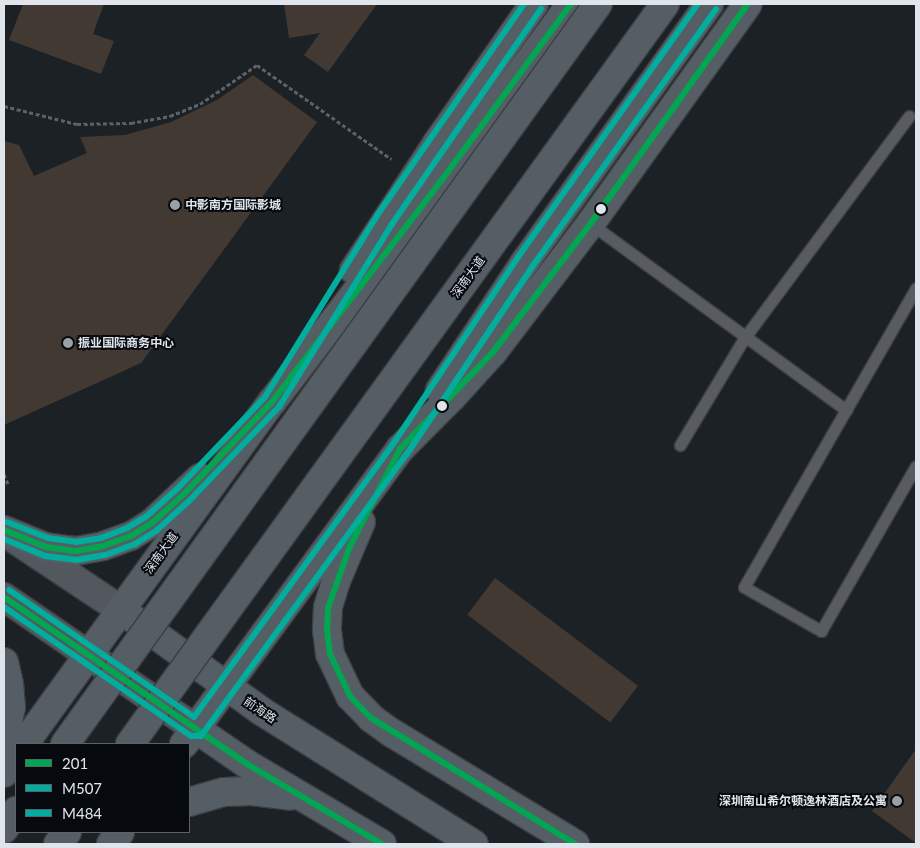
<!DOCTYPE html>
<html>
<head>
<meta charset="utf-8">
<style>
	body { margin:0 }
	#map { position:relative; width:920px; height:848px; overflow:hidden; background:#1c2126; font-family:Lato,"Noto Sans SC",sans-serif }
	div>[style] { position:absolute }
	.building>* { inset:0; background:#423a32; transform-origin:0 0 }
	.path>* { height:3px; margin-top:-1.5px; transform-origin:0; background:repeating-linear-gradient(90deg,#5d6064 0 4px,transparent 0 6.5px) }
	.roads { filter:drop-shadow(1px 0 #3b3f42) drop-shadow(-1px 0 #3b3f42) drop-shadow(0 1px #3b3f42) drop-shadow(0 -1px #3b3f42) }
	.lane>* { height:11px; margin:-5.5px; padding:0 5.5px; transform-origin:5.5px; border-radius:5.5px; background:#585c61 }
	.secondary>* { height:28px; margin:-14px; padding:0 14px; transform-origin:14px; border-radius:14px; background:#52585e }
	.primary>* { height:28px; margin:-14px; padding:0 14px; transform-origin:14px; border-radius:14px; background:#565e65 }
	.bridges { filter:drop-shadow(1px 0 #3b3f42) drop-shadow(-1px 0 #3b3f42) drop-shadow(0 1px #3b3f42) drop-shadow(0 -1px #3b3f42) }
	.primary-bridge>* { height:28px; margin:-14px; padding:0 14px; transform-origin:14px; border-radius:14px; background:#565e65 }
	.bus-1>* { height:6px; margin:-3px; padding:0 3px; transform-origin:3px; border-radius:3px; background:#00a651 }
	.bus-2>* { height:6px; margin:-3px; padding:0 3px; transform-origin:3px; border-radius:3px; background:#01ad9c }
	.bus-3>* { height:6px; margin:-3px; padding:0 3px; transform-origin:3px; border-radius:3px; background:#01ad9c }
	.dots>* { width:14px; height:14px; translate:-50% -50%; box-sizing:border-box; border:2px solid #060a0e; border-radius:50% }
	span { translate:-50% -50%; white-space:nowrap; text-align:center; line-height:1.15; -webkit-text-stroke:4px #060a0e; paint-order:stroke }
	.poi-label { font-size:12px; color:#e0e5ec; font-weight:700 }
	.left { translate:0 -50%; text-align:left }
	.right { translate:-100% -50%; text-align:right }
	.street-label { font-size:12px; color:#e0e5ec }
	.frame { position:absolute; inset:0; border:5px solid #e0e5ec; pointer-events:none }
	.legend { position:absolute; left:15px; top:743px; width:175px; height:90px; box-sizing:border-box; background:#060a0e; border:1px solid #5d6267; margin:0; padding:6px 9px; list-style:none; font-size:15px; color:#e0e5ec }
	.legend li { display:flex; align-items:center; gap:10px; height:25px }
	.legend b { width:25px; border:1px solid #5d6267 }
</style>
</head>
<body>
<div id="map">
	<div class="building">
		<i style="clip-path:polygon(23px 4px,104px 4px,93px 34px,114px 41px,101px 74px,9px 40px)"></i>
		<i style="clip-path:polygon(284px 4px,377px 4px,328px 72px,304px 55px,320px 33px,289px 38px)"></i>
		<i style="clip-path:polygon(253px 75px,317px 122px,141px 363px,4px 425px,4px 141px,19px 145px,34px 176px,87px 153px,80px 137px,125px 135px,171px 122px,217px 100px)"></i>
		<i style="left:495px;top:578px;width:179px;height:46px;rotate:37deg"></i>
		<i style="clip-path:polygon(916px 749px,916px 843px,872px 811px)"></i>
	</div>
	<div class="path">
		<i style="left:4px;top:106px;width:75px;rotate:13.9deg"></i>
		<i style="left:77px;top:124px;width:54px;rotate:-1.1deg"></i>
		<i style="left:131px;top:123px;width:40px;rotate:-10deg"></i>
		<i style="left:170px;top:116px;width:32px;rotate:-22deg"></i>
		<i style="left:200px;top:104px;width:69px;rotate:-34.4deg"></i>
		<i style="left:257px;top:65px;width:164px;rotate:35deg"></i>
		<i style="left:4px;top:474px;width:11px;rotate:68deg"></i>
	</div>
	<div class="roads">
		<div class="lane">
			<i style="left:591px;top:224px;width:316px;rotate:36.1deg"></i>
			<i style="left:916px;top:288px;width:345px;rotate:119.9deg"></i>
			<i style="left:744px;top:587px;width:89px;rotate:29.7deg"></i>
			<i style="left:821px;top:631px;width:190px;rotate:-60.1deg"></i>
			<i style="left:680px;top:445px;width:126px;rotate:-59deg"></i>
			<i style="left:745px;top:337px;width:275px;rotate:-53.4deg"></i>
		</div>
		<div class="secondary">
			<i style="left:16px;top:540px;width:126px;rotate:33.7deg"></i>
			<i style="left:4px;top:597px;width:233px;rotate:34.5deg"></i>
		</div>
		<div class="primary">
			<i style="left:354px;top:270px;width:152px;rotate:-56.8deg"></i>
			<i style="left:437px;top:143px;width:169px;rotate:-55.1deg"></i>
			<i style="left:440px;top:390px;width:154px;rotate:-56.4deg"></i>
			<i style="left:525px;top:262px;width:317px;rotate:-54.5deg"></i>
			<i style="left:361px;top:522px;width:64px;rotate:113deg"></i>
			<i style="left:336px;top:581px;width:28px;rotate:107deg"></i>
			<i style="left:328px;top:608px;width:22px;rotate:93deg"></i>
			<i style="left:327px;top:630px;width:24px;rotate:83deg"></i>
			<i style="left:330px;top:654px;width:47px;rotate:64.5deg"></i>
			<i style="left:350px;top:696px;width:30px;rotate:46deg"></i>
			<i style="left:371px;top:718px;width:26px;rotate:36deg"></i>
			<i style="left:392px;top:733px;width:214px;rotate:31.2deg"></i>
			<i style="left:4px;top:530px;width:45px;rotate:22deg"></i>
			<i style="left:46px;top:547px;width:30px;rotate:8deg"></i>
			<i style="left:76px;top:551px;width:27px;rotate:-10deg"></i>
			<i style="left:103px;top:546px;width:30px;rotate:-20deg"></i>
			<i style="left:131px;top:536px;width:25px;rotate:-32deg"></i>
			<i style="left:152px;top:523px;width:66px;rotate:-43.2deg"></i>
			<i style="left:128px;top:615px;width:164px;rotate:35.8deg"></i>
			<i style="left:261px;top:711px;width:251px;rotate:32deg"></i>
			<i style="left:4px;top:662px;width:23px;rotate:77deg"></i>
			<i style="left:9px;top:684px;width:23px;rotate:85deg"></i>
			<i style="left:11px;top:707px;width:35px;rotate:102deg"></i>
			<i style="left:196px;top:729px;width:62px;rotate:34.5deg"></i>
			<i style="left:247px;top:764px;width:157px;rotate:30.7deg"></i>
			<i style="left:24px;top:744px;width:422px;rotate:-54.1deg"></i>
			<i style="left:272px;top:402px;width:278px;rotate:-52.6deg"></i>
			<i style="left:441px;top:181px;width:220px;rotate:-53.7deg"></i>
			<i style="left:184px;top:744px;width:366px;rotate:-53.8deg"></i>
			<i style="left:400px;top:449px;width:74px;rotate:-45deg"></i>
			<i style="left:452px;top:397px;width:61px;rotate:-47.7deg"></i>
			<i style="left:493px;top:352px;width:162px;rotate:-52.8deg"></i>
			<i style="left:591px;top:223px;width:269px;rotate:-54.4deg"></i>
			<i style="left:4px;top:773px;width:21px;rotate:-55deg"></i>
			<i style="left:189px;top:802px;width:36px;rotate:-16deg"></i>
			<i style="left:224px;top:792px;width:28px;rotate:-2deg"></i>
			<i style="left:252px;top:791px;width:39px;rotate:7deg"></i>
			<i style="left:4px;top:829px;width:22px;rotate:-56deg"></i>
			<i style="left:58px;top:844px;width:15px;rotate:-53deg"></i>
			<i style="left:111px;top:844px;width:15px;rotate:-53deg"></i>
		</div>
	</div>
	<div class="bridges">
		<div class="primary-bridge">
			<i style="left:65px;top:744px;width:912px;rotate:-54.24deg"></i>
			<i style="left:130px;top:744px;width:913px;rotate:-54.13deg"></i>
		</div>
	</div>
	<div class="bus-1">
		<i style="left:4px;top:530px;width:45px;rotate:22deg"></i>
		<i style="left:46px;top:547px;width:30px;rotate:8deg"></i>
		<i style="left:76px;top:551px;width:27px;rotate:-10deg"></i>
		<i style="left:103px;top:546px;width:30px;rotate:-20deg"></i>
		<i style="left:131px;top:536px;width:25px;rotate:-32deg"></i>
		<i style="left:152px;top:523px;width:43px;rotate:-42.2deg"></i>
		<i style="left:184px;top:494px;width:127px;rotate:-46.3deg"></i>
		<i style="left:272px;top:402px;width:278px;rotate:-52.6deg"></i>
		<i style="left:441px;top:181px;width:220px;rotate:-53.7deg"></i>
		<i style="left:4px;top:597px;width:295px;rotate:34.5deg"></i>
		<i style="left:247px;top:764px;width:157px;rotate:30.7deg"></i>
		<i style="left:575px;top:844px;width:240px;rotate:-148.3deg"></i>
		<i style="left:371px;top:718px;width:30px;rotate:-134deg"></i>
		<i style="left:350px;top:696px;width:47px;rotate:-115.5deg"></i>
		<i style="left:330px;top:654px;width:24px;rotate:-97deg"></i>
		<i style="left:327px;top:630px;width:22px;rotate:-87deg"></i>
		<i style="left:328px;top:608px;width:66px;rotate:-70.5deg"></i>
		<i style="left:350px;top:546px;width:109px;rotate:-62.7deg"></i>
		<i style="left:400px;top:449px;width:134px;rotate:-46.2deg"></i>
		<i style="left:493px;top:352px;width:162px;rotate:-52.8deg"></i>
		<i style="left:591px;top:223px;width:269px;rotate:-54.4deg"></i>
	</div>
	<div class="bus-2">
		<i style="left:4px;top:539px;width:44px;rotate:22.5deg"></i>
		<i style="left:45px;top:556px;width:31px;rotate:7deg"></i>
		<i style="left:76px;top:560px;width:29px;rotate:-10deg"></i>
		<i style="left:105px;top:555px;width:32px;rotate:-20deg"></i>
		<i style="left:135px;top:544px;width:26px;rotate:-32deg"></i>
		<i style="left:157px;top:530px;width:45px;rotate:-42.3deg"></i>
		<i style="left:190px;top:500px;width:129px;rotate:-46.3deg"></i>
		<i style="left:279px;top:407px;width:215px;rotate:-58.3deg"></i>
		<i style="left:392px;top:224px;width:262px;rotate:-55.3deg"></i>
		<i style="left:4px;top:607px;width:227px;rotate:34.6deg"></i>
		<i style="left:191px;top:736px;width:10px"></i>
		<i style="left:201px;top:736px;width:349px;rotate:-53.9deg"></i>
		<i style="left:407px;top:454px;width:225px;rotate:-56.2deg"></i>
		<i style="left:532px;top:267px;width:317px;rotate:-54.5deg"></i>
	</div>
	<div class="bus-3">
		<i style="left:7px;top:522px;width:44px;rotate:21.3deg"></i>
		<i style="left:48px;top:538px;width:28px;rotate:8deg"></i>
		<i style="left:76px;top:542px;width:25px;rotate:-9deg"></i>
		<i style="left:101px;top:538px;width:28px;rotate:-21deg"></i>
		<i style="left:127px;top:528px;width:23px;rotate:-31deg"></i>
		<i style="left:147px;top:516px;width:42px;rotate:-42.1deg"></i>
		<i style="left:178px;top:488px;width:126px;rotate:-46.3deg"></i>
		<i style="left:265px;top:397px;width:215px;rotate:-58.3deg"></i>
		<i style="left:378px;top:214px;width:256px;rotate:-55.2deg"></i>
		<i style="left:9px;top:590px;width:224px;rotate:34.5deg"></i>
		<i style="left:194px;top:717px;width:338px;rotate:-53.9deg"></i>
		<i style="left:393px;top:444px;width:225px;rotate:-56.2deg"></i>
		<i style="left:518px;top:257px;width:310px;rotate:-54.6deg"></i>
	</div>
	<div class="dots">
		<i style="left:175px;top:205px;background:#9ba0a7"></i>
		<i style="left:601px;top:209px;background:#e0e5ec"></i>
		<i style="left:68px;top:343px;background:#9ba0a7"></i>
		<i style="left:442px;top:406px;background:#e0e5ec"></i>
		<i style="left:897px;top:801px;background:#9ba0a7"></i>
	</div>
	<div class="poi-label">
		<span class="left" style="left:185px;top:205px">中影南方国际影城</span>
		<span class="left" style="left:78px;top:343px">振业国际商务中心</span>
		<span class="right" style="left:887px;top:801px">深圳南山希尔顿逸林酒店及公寓</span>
	</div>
	<div class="street-label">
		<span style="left:468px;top:277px;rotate:-54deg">深南大道</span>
		<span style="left:161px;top:553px;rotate:-54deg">深南大道</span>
		<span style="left:260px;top:710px;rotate:34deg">前海路</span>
	</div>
	<div class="frame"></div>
	<ul class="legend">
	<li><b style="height:6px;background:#00a651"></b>201</li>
	<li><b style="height:6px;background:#01ad9c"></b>M507</li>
	<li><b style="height:6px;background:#01ad9c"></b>M484</li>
	</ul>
</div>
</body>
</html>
